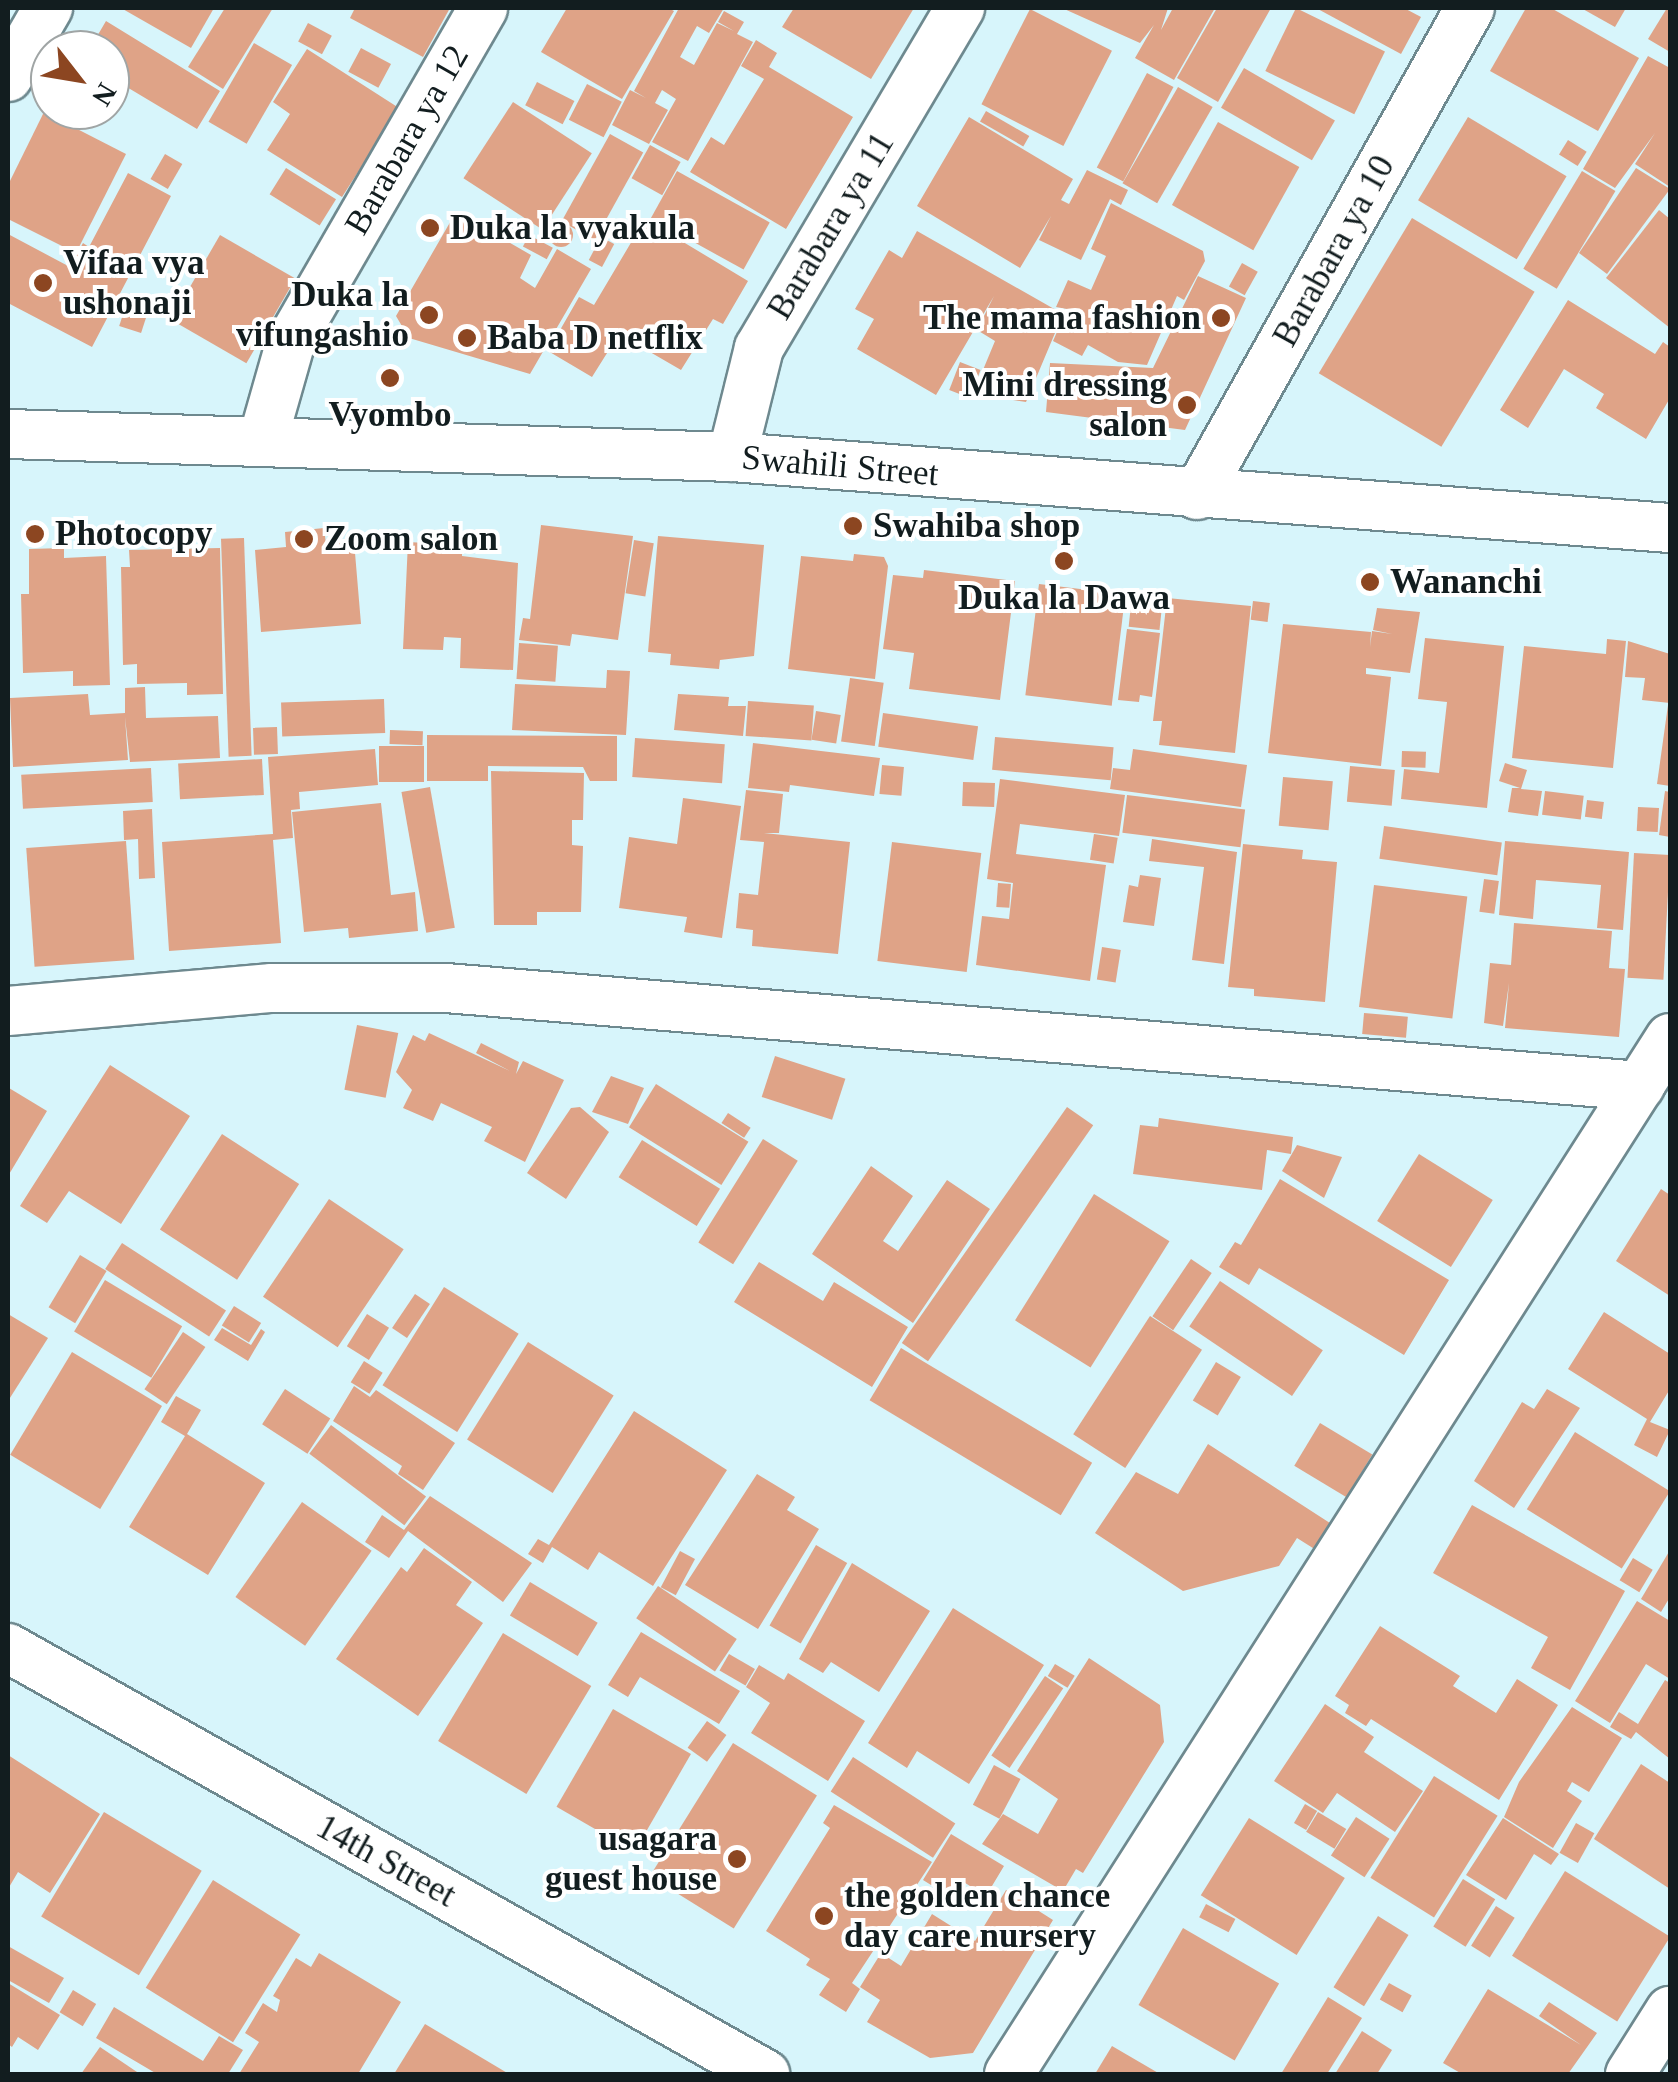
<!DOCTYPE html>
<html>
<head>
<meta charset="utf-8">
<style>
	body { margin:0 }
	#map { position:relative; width:1678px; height:2082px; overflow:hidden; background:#d7f5fb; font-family:"Times New Roman",serif }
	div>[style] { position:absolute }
	.building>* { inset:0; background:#dfa387; transform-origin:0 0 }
	.round { border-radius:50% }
	.roads { filter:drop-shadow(2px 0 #6e898f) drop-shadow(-2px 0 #6e898f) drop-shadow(0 2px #6e898f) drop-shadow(0 -2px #6e898f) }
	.minor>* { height:48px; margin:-24px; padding:0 24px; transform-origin:24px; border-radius:24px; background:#fff }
	.dots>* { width:28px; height:28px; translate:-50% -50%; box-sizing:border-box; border:5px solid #fff; border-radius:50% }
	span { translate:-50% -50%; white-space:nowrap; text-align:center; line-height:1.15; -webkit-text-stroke:8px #fff; paint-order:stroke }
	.street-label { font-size:35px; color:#121d1f }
	.poi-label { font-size:35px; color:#121d1f; font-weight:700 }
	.left { translate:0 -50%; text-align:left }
	.right { translate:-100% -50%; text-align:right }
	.frame { position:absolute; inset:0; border:10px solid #121d1f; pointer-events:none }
	.north { position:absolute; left:30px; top:30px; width:100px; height:100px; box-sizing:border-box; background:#fff; border:2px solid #a0a5a5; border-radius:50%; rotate:121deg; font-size:28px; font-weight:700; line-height:40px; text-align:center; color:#121d1f }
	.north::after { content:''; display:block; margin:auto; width:35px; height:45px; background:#8c4621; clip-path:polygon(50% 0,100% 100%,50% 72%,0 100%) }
</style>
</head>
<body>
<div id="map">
	<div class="building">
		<i style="clip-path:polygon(121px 8px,214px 8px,191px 48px)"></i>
		<i style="clip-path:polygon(225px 8px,273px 8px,223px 89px,188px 67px)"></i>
		<i style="clip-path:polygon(355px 8px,450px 8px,423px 57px,350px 18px)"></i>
		<i style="clip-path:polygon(567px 8px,668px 8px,674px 11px,622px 99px,541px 52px)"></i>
		<i style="clip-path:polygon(679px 8px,724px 8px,709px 33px,697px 26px,680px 57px,694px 65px,717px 23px,734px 31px,718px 22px,724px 11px,744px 22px,737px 34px,753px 42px,688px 161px,652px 142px,676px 99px,662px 90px,655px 103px,668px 110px,649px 144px,612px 125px,630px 90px,646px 98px,634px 91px)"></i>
		<i style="clip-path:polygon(794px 8px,914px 8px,871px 79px,782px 27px)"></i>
		<i style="clip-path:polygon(1062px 8px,1168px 8px,1161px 30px,1173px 8px,1215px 8px,1174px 80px,1135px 58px,1154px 25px,1140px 43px)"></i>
		<i style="clip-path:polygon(1217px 8px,1271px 8px,1218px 102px,1177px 78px)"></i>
		<i style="left:1296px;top:8px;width:99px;height:70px;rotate:26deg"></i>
		<i style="clip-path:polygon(1316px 8px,1404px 8px,1421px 17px,1401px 54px)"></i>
		<i style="clip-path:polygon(1526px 8px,1551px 8px,1639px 58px,1598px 131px,1490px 71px)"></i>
		<i style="clip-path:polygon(1581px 8px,1626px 8px,1615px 27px)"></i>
		<i style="clip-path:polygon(1667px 8px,1670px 8px,1670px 52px,1648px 39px)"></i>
		<i style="left:1030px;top:9px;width:92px;height:107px;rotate:27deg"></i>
		<i style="clip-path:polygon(106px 21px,220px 91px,197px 129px,110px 77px,110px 50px,89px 50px)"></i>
		<i style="left:308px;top:23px;width:27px;height:21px;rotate:28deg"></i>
		<i style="clip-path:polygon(756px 40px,777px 53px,769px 67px,853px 117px,786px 229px,690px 172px,711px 137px,724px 145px,764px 79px,741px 66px)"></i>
		<i style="left:254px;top:43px;width:44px;height:91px;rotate:30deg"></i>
		<i style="left:361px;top:48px;width:34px;height:27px;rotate:28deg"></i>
		<i style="clip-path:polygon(307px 49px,399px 108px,342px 197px,267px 150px,290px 114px,273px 102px)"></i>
		<i style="clip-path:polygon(1648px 56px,1670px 68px,1670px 187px,1635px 164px,1655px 133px,1615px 188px,1583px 169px)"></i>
		<i style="left:1244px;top:68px;width:105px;height:46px;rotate:30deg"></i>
		<i style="left:1147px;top:73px;width:30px;height:107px;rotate:28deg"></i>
		<i style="left:537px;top:82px;width:42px;height:26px;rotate:27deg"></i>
		<i style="left:587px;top:84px;width:39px;height:40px;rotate:27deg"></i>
		<i style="left:1178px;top:87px;width:40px;height:111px;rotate:30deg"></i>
		<i style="left:513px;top:102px;width:94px;height:91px;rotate:33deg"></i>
		<i style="left:986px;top:111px;width:50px;height:12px;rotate:30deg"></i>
		<i style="clip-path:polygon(44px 112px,126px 154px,76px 253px,8px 219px,8px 185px)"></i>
		<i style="clip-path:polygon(969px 117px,1073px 179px,1061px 200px,1069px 204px,1087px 170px,1128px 190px,1121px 205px,1110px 199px,1081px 260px,1039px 240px,1051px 216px,1020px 268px,917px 206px)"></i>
		<i style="left:1468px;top:117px;width:115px;height:97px;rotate:31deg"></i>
		<i style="left:1218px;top:122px;width:93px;height:95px;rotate:29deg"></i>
		<i style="left:610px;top:134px;width:38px;height:100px;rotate:29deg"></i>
		<i style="left:1568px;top:140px;width:22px;height:17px;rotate:32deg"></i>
		<i style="left:650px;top:145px;width:35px;height:38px;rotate:29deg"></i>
		<i style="left:165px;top:154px;width:20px;height:29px;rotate:30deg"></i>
		<i style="left:286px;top:168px;width:59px;height:31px;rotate:32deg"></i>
		<i style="clip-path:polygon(1636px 168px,1670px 189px,1607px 274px,1579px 253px)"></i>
		<i style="left:677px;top:171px;width:106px;height:54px;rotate:29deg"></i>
		<i style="left:1582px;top:171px;width:39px;height:114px;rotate:31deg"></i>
		<i style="clip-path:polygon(128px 173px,171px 196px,92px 347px,8px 303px,8px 234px,70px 267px,83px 243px,89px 247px)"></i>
		<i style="clip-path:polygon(1111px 203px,1203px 251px,1205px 261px,1184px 300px,1177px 296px,1147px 365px,1118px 362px,1088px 345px,1082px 356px,1053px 341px,1067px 309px,1056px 307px,1068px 280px,1091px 290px,1106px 256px,1091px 249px)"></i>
		<i style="clip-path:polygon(1659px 210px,1670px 219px,1670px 328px,1606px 278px)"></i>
		<i style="clip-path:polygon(456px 212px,531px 255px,520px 278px,535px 288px,557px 249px,591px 269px,530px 374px,409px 338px,396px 316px)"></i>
		<i style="left:1412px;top:218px;width:143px;height:181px;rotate:31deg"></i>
		<i style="clip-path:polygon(645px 219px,748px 281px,723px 324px,713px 319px,681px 370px,619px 334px,592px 377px,548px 351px,579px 297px,594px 305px)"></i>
		<i class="round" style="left:549px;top:223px;width:24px;height:24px"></i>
		<i style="clip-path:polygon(917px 231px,1063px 314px,1026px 402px,973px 394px,995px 341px,977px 330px,994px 296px,936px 395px,857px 349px,874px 319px,855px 309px,889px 250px,902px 258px)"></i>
		<i style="left:220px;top:235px;width:87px;height:98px;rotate:30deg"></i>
		<i style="left:529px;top:235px;width:27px;height:13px;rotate:28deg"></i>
		<i style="left:601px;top:237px;width:15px;height:26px;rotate:28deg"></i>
		<i style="left:1242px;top:263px;width:18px;height:27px;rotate:29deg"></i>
		<i style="clip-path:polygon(1198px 276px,1246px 298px,1185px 430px,1046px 412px,1050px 363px,1153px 368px)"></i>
		<i style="clip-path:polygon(1568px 300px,1655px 354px,1663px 342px,1670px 347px,1670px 398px,1646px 439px,1596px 408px,1604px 394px,1564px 369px,1528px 428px,1500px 410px)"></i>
		<i style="left:126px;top:305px;width:23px;height:22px;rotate:18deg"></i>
		<i style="left:960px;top:362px;width:22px;height:30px;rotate:21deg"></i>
		<i style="clip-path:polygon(541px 525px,633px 536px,618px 640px,572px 634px,570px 646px,519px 640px,523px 618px,530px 619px)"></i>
		<i style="clip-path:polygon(324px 528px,326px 544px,354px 541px,361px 624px,261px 632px,255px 550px,286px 547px,285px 532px)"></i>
		<i style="clip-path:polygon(658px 536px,764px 545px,754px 656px,720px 660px,719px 669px,670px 665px,671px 654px,648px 652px)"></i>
		<i style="left:244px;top:538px;width:218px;height:23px;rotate:88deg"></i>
		<i style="left:634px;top:540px;width:20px;height:54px;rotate:9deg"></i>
		<i style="clip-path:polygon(408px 542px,462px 545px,462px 556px,518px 563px,513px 670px,460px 668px,461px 638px,444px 637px,443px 650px,403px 649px)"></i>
		<i style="clip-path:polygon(64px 548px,64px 558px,106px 556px,110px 685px,73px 686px,73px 671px,23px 673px,21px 594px,29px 594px,29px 549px)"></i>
		<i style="clip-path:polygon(220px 548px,223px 694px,187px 695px,187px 683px,137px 684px,137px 664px,123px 665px,121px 567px,130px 567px,129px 550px)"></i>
		<i style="clip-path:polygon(854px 554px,884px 557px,888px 566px,875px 679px,788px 669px,801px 556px,853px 561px)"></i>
		<i style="clip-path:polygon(924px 570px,1015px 581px,1000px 700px,909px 689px,914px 653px,883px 649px,893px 575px,923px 578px)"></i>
		<i style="left:1039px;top:584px;width:87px;height:112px;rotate:7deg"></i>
		<i style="left:1132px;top:595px;width:31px;height:32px;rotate:6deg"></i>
		<i style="clip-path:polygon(1167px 598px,1251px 606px,1235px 753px,1159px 745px,1162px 721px,1153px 721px)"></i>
		<i style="left:1253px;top:601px;width:17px;height:19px;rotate:7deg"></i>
		<i style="clip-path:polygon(1377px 608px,1420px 612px,1410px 673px,1366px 668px,1366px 674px,1391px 677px,1381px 766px,1268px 753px,1283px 624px,1371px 632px,1370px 647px,1372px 631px,1392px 634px,1373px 630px)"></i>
		<i style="clip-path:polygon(1127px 629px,1160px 633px,1152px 697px,1140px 695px,1139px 702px,1118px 700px)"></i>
		<i style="clip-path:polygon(1425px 638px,1504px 646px,1487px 808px,1401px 799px,1404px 769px,1439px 773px,1447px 702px,1418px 699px)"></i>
		<i style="clip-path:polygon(1607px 639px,1626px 641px,1613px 768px,1512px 758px,1524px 646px,1606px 654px)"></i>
		<i style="clip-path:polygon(1628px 641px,1670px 654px,1670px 703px,1642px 700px,1645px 678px,1625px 677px)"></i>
		<i style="left:519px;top:643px;width:39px;height:36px;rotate:4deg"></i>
		<i style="clip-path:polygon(607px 670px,630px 671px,626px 735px,512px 730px,515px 684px,606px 688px)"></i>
		<i style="left:850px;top:678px;width:34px;height:64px;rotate:8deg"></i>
		<i style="clip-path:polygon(145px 687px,146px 718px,218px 716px,220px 758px,130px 762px,125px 717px,128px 760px,13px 767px,10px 698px,88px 694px,90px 715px,125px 713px,125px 688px)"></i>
		<i style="clip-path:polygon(678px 694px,729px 697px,728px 706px,746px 706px,743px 736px,674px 730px)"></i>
		<i style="left:384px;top:699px;width:34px;height:103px;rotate:88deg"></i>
		<i style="left:748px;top:701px;width:66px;height:35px;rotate:4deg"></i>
		<i style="clip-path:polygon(1668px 705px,1670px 705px,1670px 786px,1657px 784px)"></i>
		<i style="left:816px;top:711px;width:25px;height:29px;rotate:9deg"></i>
		<i style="left:883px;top:713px;width:96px;height:34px;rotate:8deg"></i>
		<i style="left:277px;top:727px;width:27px;height:24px;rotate:88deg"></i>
		<i style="left:390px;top:730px;width:33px;height:14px;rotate:2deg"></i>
		<i style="clip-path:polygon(427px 735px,617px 736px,617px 781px,590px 781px,583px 767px,488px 766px,488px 781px,427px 781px)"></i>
		<i style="left:995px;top:737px;width:119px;height:33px;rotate:5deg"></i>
		<i style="left:635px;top:738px;width:90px;height:39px;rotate:4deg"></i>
		<i style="clip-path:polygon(753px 743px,880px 758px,874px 796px,790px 785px,789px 792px,748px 788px)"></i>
		<i style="left:424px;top:746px;width:36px;height:45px;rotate:90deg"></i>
		<i style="clip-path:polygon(375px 749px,378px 785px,299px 792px,300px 809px,291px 810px,293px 838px,273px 840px,281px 943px,169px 951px,162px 842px,273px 834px,268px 757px)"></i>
		<i style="clip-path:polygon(1133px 749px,1247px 765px,1241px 807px,1110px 789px,1113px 768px,1130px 770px)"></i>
		<i style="left:1402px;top:751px;width:24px;height:16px;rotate:2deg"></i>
		<i style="left:262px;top:759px;width:36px;height:84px;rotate:87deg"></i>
		<i style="clip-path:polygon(1505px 763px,1527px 770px,1521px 789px,1542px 791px,1538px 816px,1508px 812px,1512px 788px,1520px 788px,1499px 781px)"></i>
		<i style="left:882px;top:765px;width:22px;height:29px;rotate:5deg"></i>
		<i style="left:1350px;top:766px;width:45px;height:36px;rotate:5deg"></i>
		<i style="left:151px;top:768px;width:34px;height:130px;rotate:87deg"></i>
		<i style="clip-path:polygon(491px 771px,584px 773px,583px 820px,572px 820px,572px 845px,583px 846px,581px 912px,537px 912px,537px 925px,494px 925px)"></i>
		<i style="left:1283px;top:777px;width:50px;height:49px;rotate:5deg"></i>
		<i style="clip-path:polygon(1000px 779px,1125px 795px,1119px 836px,1020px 824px,1016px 854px,1106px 865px,1090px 981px,976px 965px,982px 916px,1009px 919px,1013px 883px,987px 879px)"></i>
		<i style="left:963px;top:782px;width:32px;height:24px;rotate:2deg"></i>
		<i style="left:430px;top:787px;width:143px;height:29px;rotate:80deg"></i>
		<i style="clip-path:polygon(746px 790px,783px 794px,779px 833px,764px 833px,850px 842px,838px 954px,752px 946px,753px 930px,736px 928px,739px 893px,758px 895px,764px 842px,740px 840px)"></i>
		<i style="left:1545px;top:791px;width:39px;height:24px;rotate:7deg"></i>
		<i style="clip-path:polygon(1665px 791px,1670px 792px,1670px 837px,1659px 835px)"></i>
		<i style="left:1127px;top:795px;width:119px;height:38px;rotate:7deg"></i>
		<i style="clip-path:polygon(683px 798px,741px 806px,722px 938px,684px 932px,687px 917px,619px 908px,629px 837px,677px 844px)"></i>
		<i style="left:1587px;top:800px;width:17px;height:17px;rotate:7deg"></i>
		<i style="clip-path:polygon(381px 803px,391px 895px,415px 892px,418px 931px,349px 938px,348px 928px,304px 932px,292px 812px)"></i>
		<i style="left:1638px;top:807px;width:21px;height:24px;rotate:3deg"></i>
		<i style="clip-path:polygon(152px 809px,155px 878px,139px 879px,138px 839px,124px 840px,123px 811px)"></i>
		<i style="left:1384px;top:826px;width:119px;height:33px;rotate:8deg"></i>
		<i style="left:1094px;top:834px;width:24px;height:26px;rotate:9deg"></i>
		<i style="clip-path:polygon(1152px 839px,1237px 852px,1224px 964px,1192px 960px,1204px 867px,1149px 861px)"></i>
		<i style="left:126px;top:841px;width:119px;height:100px;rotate:86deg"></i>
		<i style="clip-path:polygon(1505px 841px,1629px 852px,1623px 930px,1597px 928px,1601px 885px,1536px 880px,1533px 919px,1499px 915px)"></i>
		<i style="left:892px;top:842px;width:90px;height:120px;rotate:7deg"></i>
		<i style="clip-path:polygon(1243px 844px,1303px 850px,1302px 859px,1337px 862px,1325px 1002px,1254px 996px,1254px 989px,1228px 987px)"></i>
		<i style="left:1634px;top:853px;width:36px;height:125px;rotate:3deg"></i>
		<i style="clip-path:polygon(1140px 875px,1161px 878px,1154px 926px,1123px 922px,1129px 885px,1138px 887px)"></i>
		<i style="left:1484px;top:879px;width:15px;height:33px;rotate:8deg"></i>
		<i style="left:998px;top:883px;width:13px;height:24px;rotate:4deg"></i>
		<i style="left:1374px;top:885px;width:94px;height:123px;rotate:7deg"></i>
		<i style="clip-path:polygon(1514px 923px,1612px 931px,1609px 968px,1625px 969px,1619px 1037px,1505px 1028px,1509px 983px,1503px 1026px,1484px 1023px,1490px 963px,1511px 965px)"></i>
		<i style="left:1102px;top:947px;width:19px;height:33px;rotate:9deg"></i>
		<i style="left:1364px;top:1013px;width:44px;height:21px;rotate:5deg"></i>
		<i style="left:357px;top:1025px;width:42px;height:66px;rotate:11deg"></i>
		<i style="clip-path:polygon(429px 1033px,510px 1071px,476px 1053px,481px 1043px,519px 1062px,516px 1074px,523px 1061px,564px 1080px,525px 1162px,484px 1141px,492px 1127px,441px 1103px,433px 1121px,403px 1108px,412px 1090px,396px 1072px,413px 1035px,425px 1041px)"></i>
		<i style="left:775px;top:1056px;width:74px;height:43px;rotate:18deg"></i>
		<i style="clip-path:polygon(110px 1065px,190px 1116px,121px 1224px,69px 1191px,47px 1223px,20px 1206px)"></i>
		<i style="clip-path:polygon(611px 1076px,644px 1088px,628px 1124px,592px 1112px)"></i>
		<i style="left:656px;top:1084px;width:109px;height:51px;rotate:32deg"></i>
		<i style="clip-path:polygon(9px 1088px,47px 1111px,8px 1176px,8px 1091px)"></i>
		<i style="clip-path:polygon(580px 1107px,609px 1132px,566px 1199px,527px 1173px,571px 1108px)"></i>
		<i style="left:1067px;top:1107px;width:32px;height:288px;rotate:35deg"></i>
		<i style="left:728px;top:1113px;width:27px;height:12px;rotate:33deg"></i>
		<i style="clip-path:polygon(1159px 1118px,1293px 1137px,1291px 1154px,1267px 1150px,1262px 1190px,1133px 1174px,1140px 1125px,1158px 1127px)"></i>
		<i style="left:222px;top:1134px;width:92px;height:114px;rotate:33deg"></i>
		<i style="left:763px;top:1139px;width:41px;height:122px;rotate:32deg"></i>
		<i style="left:642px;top:1140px;width:92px;height:44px;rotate:32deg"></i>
		<i style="clip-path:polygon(1297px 1145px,1342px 1157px,1324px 1198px,1282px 1171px)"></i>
		<i style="left:1419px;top:1154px;width:87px;height:79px;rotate:32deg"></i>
		<i style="clip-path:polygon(871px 1166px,913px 1196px,883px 1241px,898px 1251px,947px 1180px,990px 1209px,913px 1323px,812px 1254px)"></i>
		<i style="clip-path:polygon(1280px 1179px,1449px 1280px,1404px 1355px,1259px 1268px,1249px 1285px,1219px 1267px,1235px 1242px,1241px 1245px)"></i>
		<i style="clip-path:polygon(1661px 1189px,1670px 1195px,1670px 1296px,1616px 1261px)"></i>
		<i style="left:1094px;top:1194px;width:89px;height:149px;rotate:32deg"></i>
		<i style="left:329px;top:1199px;width:90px;height:118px;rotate:34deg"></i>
		<i style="left:122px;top:1243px;width:124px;height:31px;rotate:33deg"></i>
		<i style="left:80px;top:1255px;width:31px;height:61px;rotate:31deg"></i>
		<i style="left:1191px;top:1259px;width:25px;height:69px;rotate:34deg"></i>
		<i style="clip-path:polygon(759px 1262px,823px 1301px,834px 1282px,908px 1327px,872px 1387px,734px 1302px)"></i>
		<i style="left:105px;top:1280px;width:90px;height:60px;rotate:31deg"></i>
		<i style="left:1220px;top:1281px;width:124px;height:55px;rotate:34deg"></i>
		<i style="left:444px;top:1287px;width:88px;height:116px;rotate:32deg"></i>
		<i style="left:415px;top:1294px;width:18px;height:41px;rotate:34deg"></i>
		<i style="left:234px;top:1306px;width:32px;height:23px;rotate:32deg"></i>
		<i style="clip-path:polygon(1604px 1312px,1670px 1354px,1670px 1389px,1650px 1422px,1670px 1430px,1657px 1457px,1634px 1445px,1647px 1419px,1568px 1369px)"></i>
		<i style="clip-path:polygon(8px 1314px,48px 1338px,8px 1401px)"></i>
		<i style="left:367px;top:1314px;width:26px;height:38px;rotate:32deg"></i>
		<i style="left:1150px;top:1316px;width:62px;height:141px;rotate:33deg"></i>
		<i style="clip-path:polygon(222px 1328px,251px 1345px,261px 1329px,265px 1332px,248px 1361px,214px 1340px)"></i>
		<i style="left:183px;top:1332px;width:27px;height:69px;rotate:34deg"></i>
		<i style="left:528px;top:1342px;width:101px;height:115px;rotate:32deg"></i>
		<i style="left:901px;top:1348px;width:223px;height:61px;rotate:31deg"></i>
		<i style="left:72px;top:1352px;width:105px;height:120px;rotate:31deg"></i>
		<i style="left:364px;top:1361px;width:22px;height:25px;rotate:32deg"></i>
		<i style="left:1216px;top:1362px;width:29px;height:45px;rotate:31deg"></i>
		<i style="clip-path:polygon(354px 1386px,370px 1397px,376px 1390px,455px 1443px,423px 1490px,398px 1474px,402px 1466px,333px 1421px)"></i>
		<i style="left:285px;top:1389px;width:54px;height:42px;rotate:33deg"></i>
		<i style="clip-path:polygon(1547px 1389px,1580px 1408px,1514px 1508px,1474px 1481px,1522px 1402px,1534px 1409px)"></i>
		<i style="clip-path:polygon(176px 1396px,201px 1410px,187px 1434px,265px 1483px,208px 1575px,129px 1527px,185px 1436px,161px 1422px)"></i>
		<i style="clip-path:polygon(634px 1411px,727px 1470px,653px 1586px,599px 1552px,588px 1570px,552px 1547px,543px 1563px,528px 1554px,538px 1539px,549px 1545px)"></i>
		<i style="left:1320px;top:1423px;width:61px;height:50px;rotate:31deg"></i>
		<i style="left:331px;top:1425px;width:119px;height:36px;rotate:37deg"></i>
		<i style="left:1575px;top:1432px;width:112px;height:91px;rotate:32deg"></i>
		<i style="clip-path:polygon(1208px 1444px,1333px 1525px,1316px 1550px,1297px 1538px,1279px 1566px,1183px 1591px,1095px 1533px,1136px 1472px,1178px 1494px)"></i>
		<i style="clip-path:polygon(757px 1474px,795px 1497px,787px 1510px,819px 1529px,758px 1629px,685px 1585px)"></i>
		<i style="clip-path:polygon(430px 1496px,532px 1563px,503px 1602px,408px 1531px,389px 1558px,365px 1542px,382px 1515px,404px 1530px)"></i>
		<i style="left:302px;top:1502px;width:85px;height:116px;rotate:35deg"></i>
		<i style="clip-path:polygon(1472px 1505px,1625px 1591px,1570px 1690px,1531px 1668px,1548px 1637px,1433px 1573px)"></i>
		<i style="left:816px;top:1545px;width:36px;height:93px;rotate:30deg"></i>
		<i style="clip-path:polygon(424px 1548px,472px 1582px,456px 1605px,483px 1623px,418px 1716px,336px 1659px,401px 1567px,407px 1572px)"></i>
		<i style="clip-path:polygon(1670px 1550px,1670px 1597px,1661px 1612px,1641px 1599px)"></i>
		<i style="left:680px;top:1551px;width:17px;height:41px;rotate:28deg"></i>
		<i style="left:1633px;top:1558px;width:23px;height:26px;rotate:31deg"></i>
		<i style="clip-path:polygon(852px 1563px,930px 1611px,879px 1692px,831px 1662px,823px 1673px,799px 1659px)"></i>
		<i style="left:530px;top:1582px;width:79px;height:39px;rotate:31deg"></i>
		<i style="left:658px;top:1586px;width:95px;height:39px;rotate:34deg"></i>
		<i style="clip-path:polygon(1637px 1601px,1670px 1621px,1670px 1679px,1646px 1664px,1610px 1723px,1575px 1701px)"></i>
		<i style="clip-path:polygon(953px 1608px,1044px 1665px,969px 1784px,917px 1751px,907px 1768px,868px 1743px)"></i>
		<i style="clip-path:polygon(1380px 1626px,1460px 1676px,1453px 1686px,1496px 1713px,1517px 1679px,1558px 1705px,1499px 1800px,1371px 1719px,1366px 1726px,1345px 1713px,1349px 1705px,1335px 1696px)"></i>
		<i style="clip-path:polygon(641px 1632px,740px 1691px,719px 1724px,640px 1677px,628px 1697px,608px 1685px)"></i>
		<i style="left:503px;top:1633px;width:103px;height:126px;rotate:31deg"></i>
		<i style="left:729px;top:1654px;width:30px;height:19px;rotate:30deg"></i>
		<i style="clip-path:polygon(1089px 1658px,1160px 1705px,1164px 1742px,1083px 1873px,1076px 1869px,1063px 1891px,982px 1844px,1003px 1814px,1038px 1834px,1058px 1799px,1017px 1771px)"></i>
		<i style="left:1055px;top:1664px;width:23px;height:14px;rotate:31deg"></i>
		<i style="clip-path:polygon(759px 1665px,784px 1680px,788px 1673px,865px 1721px,828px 1781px,751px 1733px,770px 1703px,746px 1687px)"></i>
		<i style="left:1045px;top:1676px;width:22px;height:96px;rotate:34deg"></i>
		<i style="clip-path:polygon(1665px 1680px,1670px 1683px,1670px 1759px,1636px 1732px,1631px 1739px,1610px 1727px,1619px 1712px,1638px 1724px)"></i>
		<i style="clip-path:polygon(1325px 1704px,1374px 1737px,1364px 1752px,1423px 1791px,1395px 1832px,1337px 1793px,1323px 1813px,1274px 1781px)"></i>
		<i style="clip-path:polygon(1572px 1707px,1622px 1738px,1589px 1792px,1572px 1782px,1567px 1791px,1582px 1801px,1553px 1848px,1504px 1817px,1519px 1782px)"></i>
		<i style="left:613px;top:1709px;width:90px;height:113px;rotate:30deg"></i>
		<i style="left:707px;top:1721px;width:24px;height:33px;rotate:36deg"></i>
		<i style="left:733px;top:1743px;width:99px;height:157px;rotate:32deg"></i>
		<i style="clip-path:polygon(8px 1755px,100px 1814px,50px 1893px,18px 1872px,8px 1889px)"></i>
		<i style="left:853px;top:1757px;width:122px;height:41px;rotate:33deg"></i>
		<i style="clip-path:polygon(1641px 1764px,1670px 1783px,1670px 1889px,1594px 1839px)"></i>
		<i style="left:994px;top:1765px;width:30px;height:45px;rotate:28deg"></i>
		<i style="left:1434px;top:1776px;width:75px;height:120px;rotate:32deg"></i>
		<i style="left:1305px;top:1804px;width:14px;height:22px;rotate:30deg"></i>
		<i style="clip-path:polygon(834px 1805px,932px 1862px,852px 1983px,860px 1989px,846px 2012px,819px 1995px,830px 1979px,806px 1965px,810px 1959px,766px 1931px,830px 1828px,823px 1823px)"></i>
		<i style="left:104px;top:1812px;width:114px;height:122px;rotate:31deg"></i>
		<i style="left:1318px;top:1812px;width:33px;height:23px;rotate:31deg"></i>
		<i style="left:1356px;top:1817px;width:40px;height:46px;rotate:33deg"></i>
		<i style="left:1249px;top:1818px;width:113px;height:91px;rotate:32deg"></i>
		<i style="clip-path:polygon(1503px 1818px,1559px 1854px,1551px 1865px,1534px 1854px,1506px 1900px,1466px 1875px)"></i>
		<i style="left:1576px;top:1823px;width:21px;height:34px;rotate:29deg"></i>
		<i style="clip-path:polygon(951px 1834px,1004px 1866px,986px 1896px,962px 1881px,952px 1898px,923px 1880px)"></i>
		<i style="left:1565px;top:1871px;width:124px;height:100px;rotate:32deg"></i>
		<i style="left:1463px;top:1879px;width:38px;height:56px;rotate:32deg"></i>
		<i style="left:213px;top:1880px;width:103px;height:127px;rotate:32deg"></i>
		<i style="clip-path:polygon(1006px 1890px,1053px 1920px,973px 2053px,930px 2058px,867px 2022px,880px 2000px,860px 1987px,881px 1953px,901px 1966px,932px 1914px,975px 1941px)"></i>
		<i style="left:1206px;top:1904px;width:33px;height:15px;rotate:27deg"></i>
		<i style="left:1496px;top:1906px;width:22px;height:47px;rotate:32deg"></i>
		<i style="left:1378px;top:1916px;width:36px;height:84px;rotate:32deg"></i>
		<i style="left:1183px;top:1928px;width:111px;height:89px;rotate:30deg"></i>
		<i style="clip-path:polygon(8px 1946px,64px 1978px,49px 2003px,8px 1980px)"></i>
		<i style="clip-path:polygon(319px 1953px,401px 2002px,358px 2074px,239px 2074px,259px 2042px,245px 2033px,263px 2003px,277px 2012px,280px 2000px,273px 1996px,296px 1958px,311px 1967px)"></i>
		<i style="clip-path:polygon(8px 1983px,60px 2015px,38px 2050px,18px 2037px,12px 2047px,8px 2044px)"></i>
		<i style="left:1389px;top:1983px;width:26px;height:19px;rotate:29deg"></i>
		<i style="clip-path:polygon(1488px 1989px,1581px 2045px,1539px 2016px,1549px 2002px,1597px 2033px,1568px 2074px,1462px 2074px,1443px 2063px)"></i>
		<i style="left:73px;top:1990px;width:27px;height:26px;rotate:31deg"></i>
		<i style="clip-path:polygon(1328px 1997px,1362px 2018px,1327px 2074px,1281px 2074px)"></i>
		<i style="clip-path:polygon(114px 2007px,203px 2061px,219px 2036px,243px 2050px,228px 2074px,157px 2074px,96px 2038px)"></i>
		<i style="clip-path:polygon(425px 2024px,509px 2074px,394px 2074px)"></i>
		<i style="clip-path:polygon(1362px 2031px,1392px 2050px,1377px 2074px,1335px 2074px)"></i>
		<i style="clip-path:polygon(1112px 2046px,1160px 2074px,1095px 2074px)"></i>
		<i style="clip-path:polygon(100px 2047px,140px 2074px,81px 2074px)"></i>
	</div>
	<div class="roads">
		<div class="minor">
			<i style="left:8px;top:77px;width:80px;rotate:-59.9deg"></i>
			<i style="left:8px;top:434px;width:724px;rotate:1.82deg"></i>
			<i style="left:732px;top:457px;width:941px;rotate:4.33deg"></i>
			<i style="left:263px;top:439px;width:102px;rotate:-74.1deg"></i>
			<i style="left:291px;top:341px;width:384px;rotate:-60deg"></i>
			<i style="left:732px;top:457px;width:112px;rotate:-76.1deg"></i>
			<i style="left:759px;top:348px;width:395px;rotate:-59.4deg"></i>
			<i style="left:1197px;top:495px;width:558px;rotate:-60.73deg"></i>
			<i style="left:8px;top:1011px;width:265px;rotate:-5deg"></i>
			<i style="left:272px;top:988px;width:174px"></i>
			<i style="left:446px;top:988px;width:1198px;rotate:4.69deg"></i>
			<i style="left:8px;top:1648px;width:869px;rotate:29.37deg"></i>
			<i style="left:1009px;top:2074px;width:1229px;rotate:-57.46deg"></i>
			<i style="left:1630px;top:2074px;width:75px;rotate:-57.6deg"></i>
		</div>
	</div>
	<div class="dots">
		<i style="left:430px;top:228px;background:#8c4621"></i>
		<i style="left:43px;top:283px;background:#8c4621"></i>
		<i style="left:429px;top:315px;background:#8c4621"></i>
		<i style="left:1221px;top:318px;background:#8c4621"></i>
		<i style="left:467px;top:338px;background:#8c4621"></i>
		<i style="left:390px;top:378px;background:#8c4621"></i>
		<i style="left:1187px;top:405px;background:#8c4621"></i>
		<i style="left:853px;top:526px;background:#8c4621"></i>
		<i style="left:35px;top:534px;background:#8c4621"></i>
		<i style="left:304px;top:539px;background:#8c4621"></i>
		<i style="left:1064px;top:561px;background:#8c4621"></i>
		<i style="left:1370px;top:582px;background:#8c4621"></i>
		<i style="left:737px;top:1859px;background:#8c4621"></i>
		<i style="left:824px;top:1916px;background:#8c4621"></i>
	</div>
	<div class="street-label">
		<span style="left:407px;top:140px;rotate:-60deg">Barabara ya 12</span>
		<span style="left:831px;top:226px;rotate:-59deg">Barabara ya 11</span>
		<span style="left:1334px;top:251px;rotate:-61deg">Barabara ya 10</span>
		<span style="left:840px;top:466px;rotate:5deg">Swahili Street</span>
		<span style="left:386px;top:1861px;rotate:29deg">14th Street</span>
	</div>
	<div class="poi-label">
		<span class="left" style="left:450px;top:228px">Duka la vyakula</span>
		<span class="left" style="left:63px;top:283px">Vifaa vya<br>ushonaji</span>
		<span class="right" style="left:409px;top:315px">Duka la<br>vifungashio</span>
		<span class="right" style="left:1201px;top:318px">The mama fashion</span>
		<span class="left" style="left:487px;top:338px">Baba D netflix</span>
		<span class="right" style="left:1167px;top:405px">Mini dressing<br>salon</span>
		<span style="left:390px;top:415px">Vyombo</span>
		<span class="left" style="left:873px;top:526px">Swahiba shop</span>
		<span class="left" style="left:55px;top:534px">Photocopy</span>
		<span class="left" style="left:324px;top:539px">Zoom salon</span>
		<span class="left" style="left:1390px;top:582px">Wananchi</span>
		<span style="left:1064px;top:598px">Duka la Dawa</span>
		<span class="right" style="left:717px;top:1859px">usagara<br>guest house</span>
		<span class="left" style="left:844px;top:1916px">the golden chance<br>day care nursery</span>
	</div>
	<div class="frame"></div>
	<div class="north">N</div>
</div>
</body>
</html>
